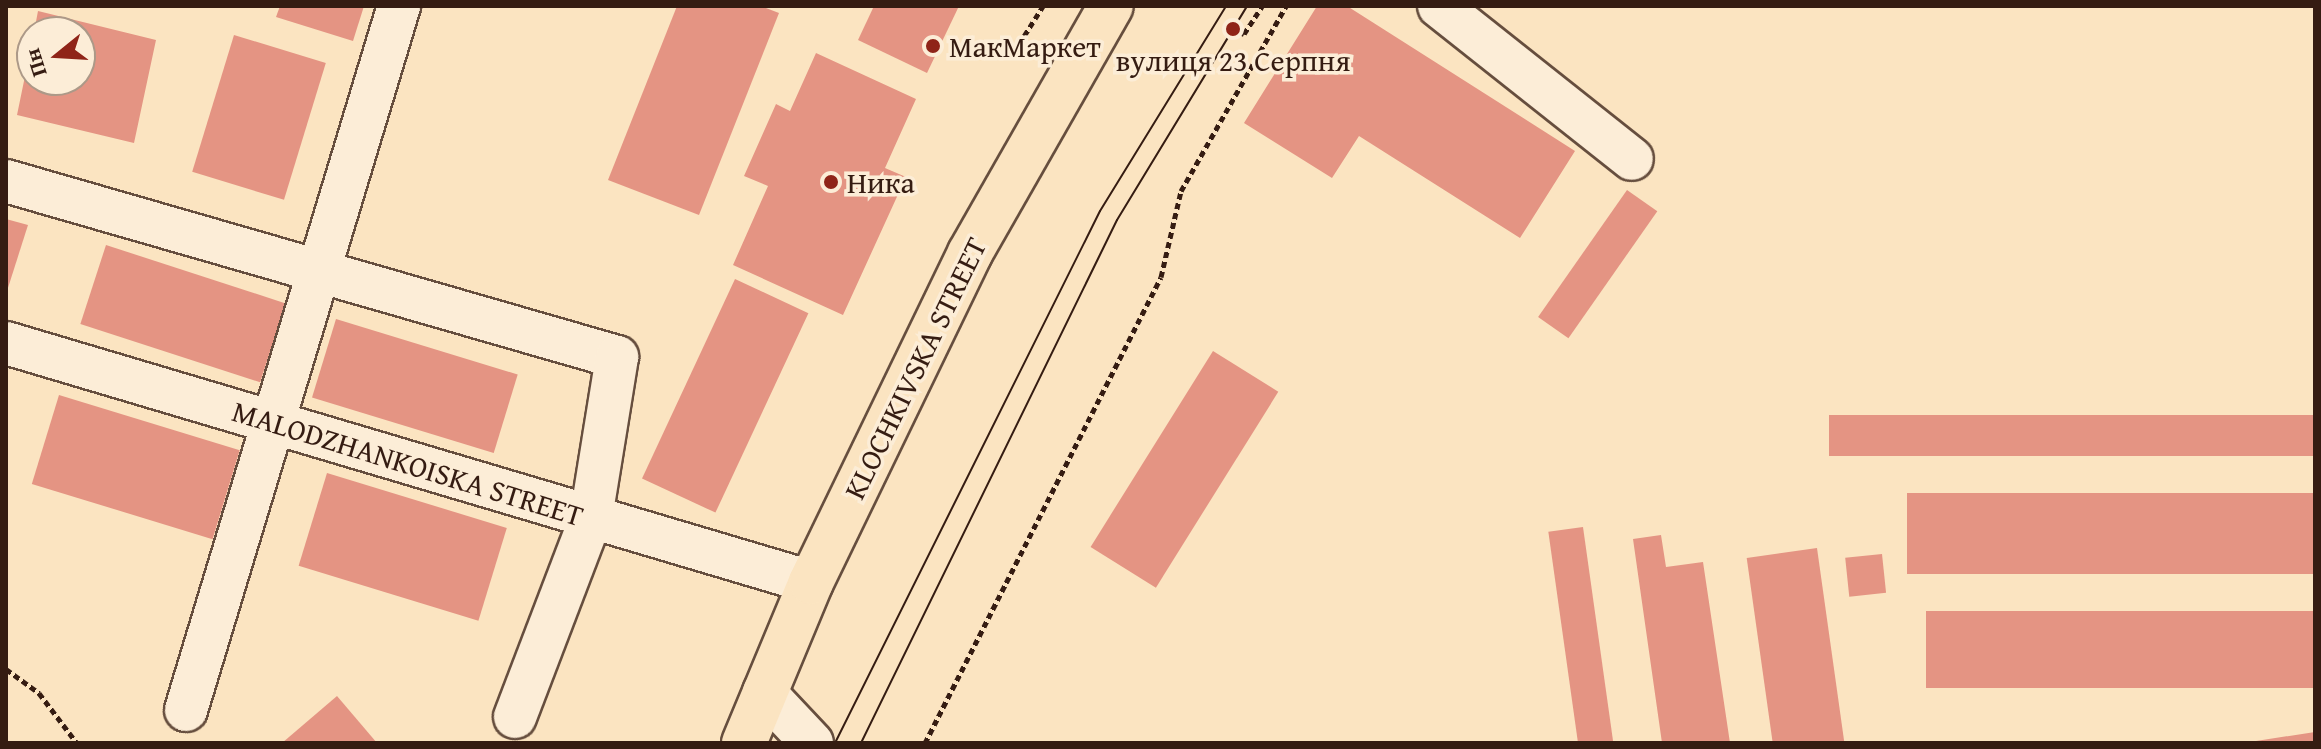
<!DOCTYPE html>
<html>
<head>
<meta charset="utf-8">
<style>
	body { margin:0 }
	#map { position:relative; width:2321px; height:749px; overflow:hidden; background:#fbe4c1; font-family:"Gentium Book Plus",serif }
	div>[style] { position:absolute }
	.building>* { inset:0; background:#e49483; transform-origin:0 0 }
	.path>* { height:5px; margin-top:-2.5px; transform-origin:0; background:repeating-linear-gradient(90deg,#351c12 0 6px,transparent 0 10px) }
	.roads { filter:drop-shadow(2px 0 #664e3e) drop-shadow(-2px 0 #664e3e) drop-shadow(0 2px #664e3e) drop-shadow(0 -2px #664e3e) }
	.minor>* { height:42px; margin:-21px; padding:0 21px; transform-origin:21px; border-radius:21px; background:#fcedd7 }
	.major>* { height:44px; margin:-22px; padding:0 22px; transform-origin:22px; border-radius:22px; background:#fbe4c1 }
	.tram>* { height:2px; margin:-1px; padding:0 1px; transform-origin:1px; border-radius:1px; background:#351c12 }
	.dots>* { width:22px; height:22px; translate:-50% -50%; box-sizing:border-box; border:4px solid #fcedd7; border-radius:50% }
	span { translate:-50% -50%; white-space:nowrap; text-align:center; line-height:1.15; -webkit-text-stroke:7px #fcedd7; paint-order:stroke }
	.poi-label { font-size:30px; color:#351c12 }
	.left { translate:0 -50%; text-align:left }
	.street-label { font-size:30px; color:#351c12 }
	.frame { position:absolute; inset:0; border:8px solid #351c12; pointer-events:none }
	.north { position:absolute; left:16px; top:16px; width:80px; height:80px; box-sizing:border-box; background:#fcedd7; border:2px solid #ac9988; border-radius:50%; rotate:252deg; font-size:22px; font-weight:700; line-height:32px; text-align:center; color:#351c12 }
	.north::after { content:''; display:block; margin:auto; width:28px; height:36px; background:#8f2418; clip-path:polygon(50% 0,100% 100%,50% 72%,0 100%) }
</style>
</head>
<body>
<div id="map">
	<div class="building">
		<i style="clip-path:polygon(280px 6px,364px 6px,353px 41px,276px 17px)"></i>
		<i style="clip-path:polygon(677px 6px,761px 6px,779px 13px,699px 215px,608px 180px)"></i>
		<i style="clip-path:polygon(874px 6px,959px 6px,927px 73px,858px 40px)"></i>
		<i style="clip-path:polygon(1317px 6px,1347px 6px,1575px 151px,1520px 238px,1359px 136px,1332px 178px,1244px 123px)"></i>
		<i style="clip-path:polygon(38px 11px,156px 40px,134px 143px,17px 115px,31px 47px,32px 80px,80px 80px,80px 32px,34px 32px)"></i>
		<i style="left:234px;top:35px;width:96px;height:143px;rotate:17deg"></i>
		<i style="clip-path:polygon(816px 53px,916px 99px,885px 168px,906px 177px,843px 315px,733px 265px,768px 186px,744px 176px,776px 104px,790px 111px)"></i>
		<i style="left:1627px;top:190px;width:37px;height:155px;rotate:35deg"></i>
		<i style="clip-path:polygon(6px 219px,28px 225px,7px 291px,6px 291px)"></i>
		<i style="left:106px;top:245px;width:189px;height:83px;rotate:18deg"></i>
		<i style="left:735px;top:279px;width:81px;height:220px;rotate:25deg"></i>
		<i style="left:336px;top:319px;width:190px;height:82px;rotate:17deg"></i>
		<i style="left:1213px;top:351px;width:77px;height:231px;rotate:32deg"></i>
		<i style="left:59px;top:395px;width:189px;height:93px;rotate:17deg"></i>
		<i style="left:2315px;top:415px;width:41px;height:486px;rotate:90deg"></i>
		<i style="left:327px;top:473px;width:188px;height:97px;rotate:17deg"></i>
		<i style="left:2315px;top:493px;width:81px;height:408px;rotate:90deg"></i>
		<i style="left:1583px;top:527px;width:218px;height:35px;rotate:82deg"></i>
		<i style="clip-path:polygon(1661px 535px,1666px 567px,1703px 562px,1730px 743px,1662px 743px,1633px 539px)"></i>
		<i style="left:1817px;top:548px;width:197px;height:71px;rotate:82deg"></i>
		<i style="left:1882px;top:554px;width:39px;height:37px;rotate:84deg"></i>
		<i style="left:2315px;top:611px;width:77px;height:389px;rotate:90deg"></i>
		<i style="clip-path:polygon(337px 696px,377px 743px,282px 743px)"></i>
		<i style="clip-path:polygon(2315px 732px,2315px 743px,2257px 743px,2256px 741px)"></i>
	</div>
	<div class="path">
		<i style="left:1233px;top:29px;width:12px;rotate:24deg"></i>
		<i style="left:1244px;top:34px;width:33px;rotate:-57deg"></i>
		<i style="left:1019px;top:44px;width:45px;rotate:-57.7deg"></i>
		<i style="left:6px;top:669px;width:41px;rotate:36deg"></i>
		<i style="left:39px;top:693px;width:63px;rotate:52.8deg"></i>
		<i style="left:925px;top:743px;width:522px;rotate:-63.14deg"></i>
		<i style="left:1161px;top:277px;width:88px;rotate:-76.9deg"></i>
		<i style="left:1181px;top:191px;width:213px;rotate:-60.4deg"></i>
	</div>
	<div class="roads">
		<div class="minor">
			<i style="left:1439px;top:6px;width:246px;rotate:38.4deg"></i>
			<i style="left:6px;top:181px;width:636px;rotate:16.07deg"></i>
			<i style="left:617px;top:357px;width:163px;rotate:99.2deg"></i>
			<i style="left:591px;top:518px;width:213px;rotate:110.9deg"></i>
			<i style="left:6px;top:343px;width:840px;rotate:16.54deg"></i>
			<i style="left:764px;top:692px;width:70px;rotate:46.7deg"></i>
			<i style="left:186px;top:710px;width:736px;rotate:-73.17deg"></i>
		</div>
		<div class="major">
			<i style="left:744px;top:743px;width:174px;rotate:-67.4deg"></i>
			<i style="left:811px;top:582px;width:365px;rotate:-64.2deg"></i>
			<i style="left:970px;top:253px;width:284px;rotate:-60.3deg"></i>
		</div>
	</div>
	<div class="tram">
		<i style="left:835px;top:743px;width:594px;rotate:-63.52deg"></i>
		<i style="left:1100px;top:211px;width:241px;rotate:-58.4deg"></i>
		<i style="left:861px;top:743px;width:582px;rotate:-63.92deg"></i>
		<i style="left:1117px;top:220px;width:250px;rotate:-58.7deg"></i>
	</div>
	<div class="dots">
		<i style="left:1233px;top:29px;background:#8f2418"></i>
		<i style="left:933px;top:46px;background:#8f2418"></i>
		<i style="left:831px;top:182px;background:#8f2418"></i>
	</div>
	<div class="poi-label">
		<span class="left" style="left:949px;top:46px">МакМаркет</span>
		<span style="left:1233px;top:60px">вулиця 23 Серпня</span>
		<span class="left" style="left:847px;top:182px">Ника</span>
	</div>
	<div class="street-label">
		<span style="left:915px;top:368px;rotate:-64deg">KLOCHKIVSKA STREET</span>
		<span style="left:408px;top:463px;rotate:17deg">MALODZHANKOISKA STREET</span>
	</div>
	<div class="frame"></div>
	<div class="north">Пн</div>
</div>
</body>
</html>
